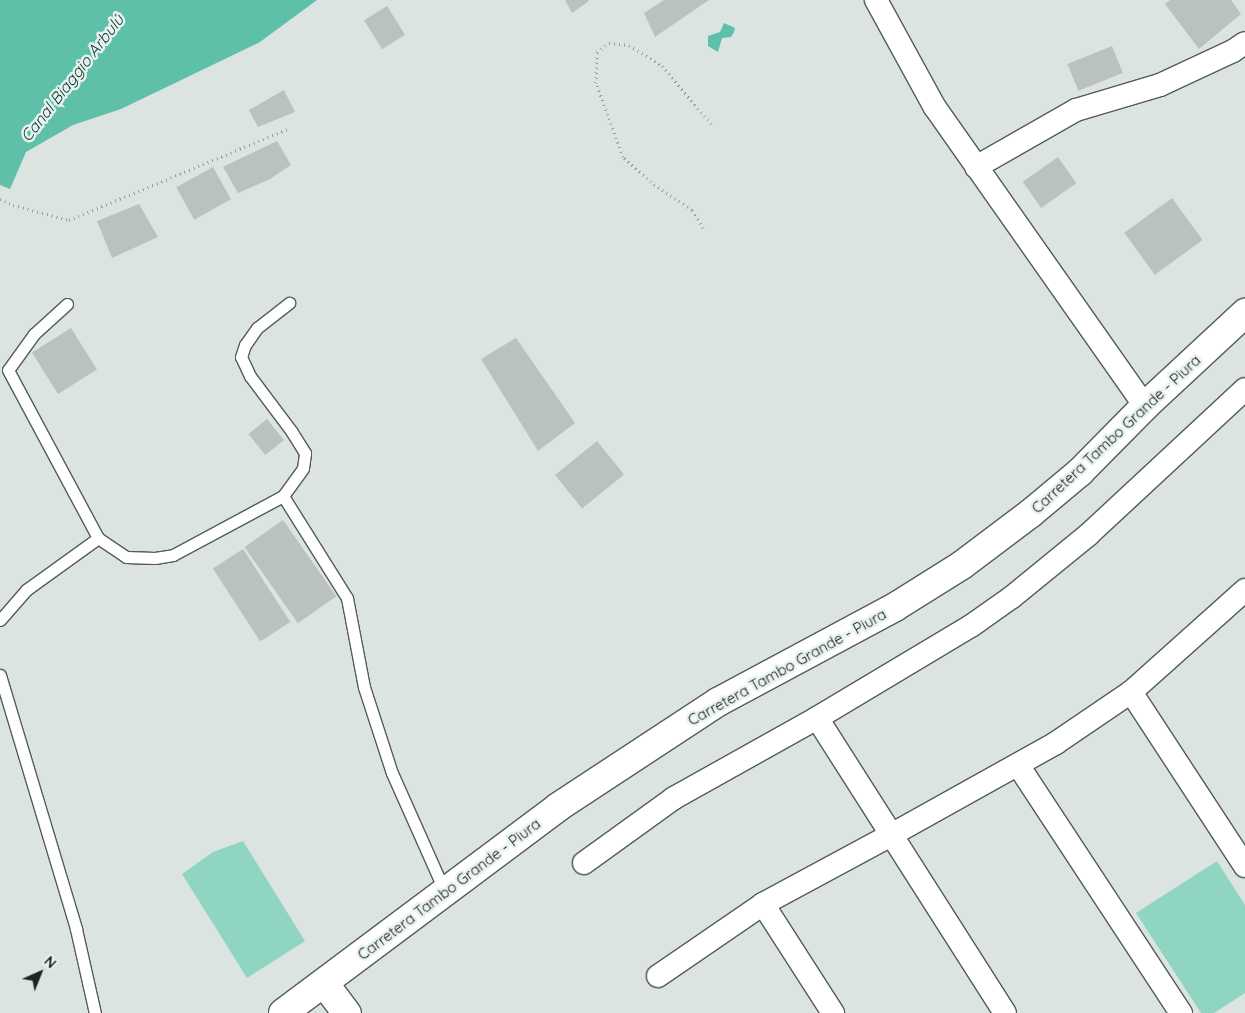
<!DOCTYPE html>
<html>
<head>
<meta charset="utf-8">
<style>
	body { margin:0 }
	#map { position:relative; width:1245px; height:1013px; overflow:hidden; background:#dbe4e1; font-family:Quicksand,sans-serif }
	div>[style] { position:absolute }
	.green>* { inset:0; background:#90d5c2 }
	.water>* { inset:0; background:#5fc0a9 }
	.building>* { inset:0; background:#b9c2bf; transform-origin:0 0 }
	.path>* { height:3px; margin-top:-1.5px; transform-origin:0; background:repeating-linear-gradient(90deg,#969d9b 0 1px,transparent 0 5px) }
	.roads { filter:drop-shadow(1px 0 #545c59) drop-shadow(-1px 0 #545c59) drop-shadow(0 1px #545c59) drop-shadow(0 -1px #545c59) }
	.lane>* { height:11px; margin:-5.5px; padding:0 5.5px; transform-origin:5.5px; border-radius:5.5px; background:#fff }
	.street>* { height:22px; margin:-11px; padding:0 11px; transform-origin:11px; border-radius:11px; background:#fff }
	.secondary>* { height:28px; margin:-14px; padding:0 14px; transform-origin:14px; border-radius:14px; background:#fff }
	span { translate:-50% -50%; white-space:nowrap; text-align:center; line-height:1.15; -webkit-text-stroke:5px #e8f2ef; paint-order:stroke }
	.street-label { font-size:15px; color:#202322 }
	.water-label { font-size:16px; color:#08372d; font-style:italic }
	.north { position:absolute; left:15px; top:948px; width:50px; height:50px; -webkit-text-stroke:4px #e8f2ef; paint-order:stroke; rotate:44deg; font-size:14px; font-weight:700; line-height:20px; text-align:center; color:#202322 }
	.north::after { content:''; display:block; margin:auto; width:18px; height:22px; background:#202322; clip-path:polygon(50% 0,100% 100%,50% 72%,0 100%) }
</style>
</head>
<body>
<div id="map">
	<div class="green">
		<i style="clip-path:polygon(243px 841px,305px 941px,247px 978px,182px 874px,213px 852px)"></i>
		<i style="clip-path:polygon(1217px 861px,1245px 905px,1245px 993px,1214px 1013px,1201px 1013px,1136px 913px)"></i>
	</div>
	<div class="water">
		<i style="clip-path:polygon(0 0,317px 0,260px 42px,121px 109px,73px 125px,26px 152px,10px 189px,0 185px)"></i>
		<i style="clip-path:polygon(724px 23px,735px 28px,734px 32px,731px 37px,722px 38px,718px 52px,708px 46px,708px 36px,720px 32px)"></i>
	</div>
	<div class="building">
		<i style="clip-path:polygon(565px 0,588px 0,589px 1px,572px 13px)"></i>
		<i style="clip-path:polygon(664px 0,709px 0,655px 37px,644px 13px)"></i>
		<i style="clip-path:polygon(1170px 0,1231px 0,1241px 14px,1199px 49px,1165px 4px)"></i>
		<i style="left:387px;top:6px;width:34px;height:27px;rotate:58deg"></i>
		<i style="left:1112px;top:46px;width:29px;height:48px;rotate:68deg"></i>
		<i style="clip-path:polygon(284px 90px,295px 112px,258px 127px,249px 110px)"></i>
		<i style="clip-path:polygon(277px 141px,291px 165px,270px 179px,238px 193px,223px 167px)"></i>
		<i style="left:1058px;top:157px;width:32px;height:43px;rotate:55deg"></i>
		<i style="left:213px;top:167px;width:37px;height:42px;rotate:61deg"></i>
		<i style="left:1172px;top:198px;width:52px;height:59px;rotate:54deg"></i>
		<i style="clip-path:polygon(139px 204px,158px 237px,112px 258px,97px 221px)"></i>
		<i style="left:71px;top:328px;width:49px;height:46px;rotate:58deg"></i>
		<i style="clip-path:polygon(516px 338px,575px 423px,538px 451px,481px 359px)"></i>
		<i style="left:267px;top:419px;width:27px;height:24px;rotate:51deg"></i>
		<i style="left:597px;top:441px;width:43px;height:54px;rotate:51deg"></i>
		<i style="left:283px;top:520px;width:93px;height:47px;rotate:55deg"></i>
		<i style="left:243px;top:549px;width:87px;height:36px;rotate:57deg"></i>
	</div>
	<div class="path">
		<i style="left:0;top:199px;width:14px;rotate:25deg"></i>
		<i style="left:13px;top:205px;width:58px;rotate:15deg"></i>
		<i style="left:69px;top:220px;width:239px;rotate:-22.6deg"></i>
		<i style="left:703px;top:228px;width:21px;rotate:-121deg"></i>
		<i style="left:692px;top:210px;width:50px;rotate:-145.7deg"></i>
		<i style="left:651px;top:182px;width:38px;rotate:-138deg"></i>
		<i style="left:623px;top:157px;width:79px;rotate:-110deg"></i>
		<i style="left:596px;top:83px;width:31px;rotate:-88deg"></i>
		<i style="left:597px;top:52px;width:15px;rotate:-37deg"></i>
		<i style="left:609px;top:43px;width:20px;rotate:6deg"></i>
		<i style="left:629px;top:45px;width:39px;rotate:32deg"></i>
		<i style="left:662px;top:66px;width:80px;rotate:49.6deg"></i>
	</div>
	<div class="roads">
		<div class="lane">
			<i style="left:67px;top:304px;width:45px;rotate:137.7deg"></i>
			<i style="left:34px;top:334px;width:44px;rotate:125.8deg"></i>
			<i style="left:8px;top:370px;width:191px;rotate:61.8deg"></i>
			<i style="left:98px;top:538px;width:34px;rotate:34deg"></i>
			<i style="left:126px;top:557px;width:29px;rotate:2deg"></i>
			<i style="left:155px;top:558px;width:18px;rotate:-9deg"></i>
			<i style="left:173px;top:555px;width:125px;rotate:-28.2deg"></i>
			<i style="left:283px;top:496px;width:34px;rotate:-54deg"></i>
			<i style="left:303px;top:468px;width:15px;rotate:-82deg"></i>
			<i style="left:305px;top:453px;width:25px;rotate:-122deg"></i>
			<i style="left:292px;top:432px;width:70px;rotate:-126.9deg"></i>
			<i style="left:250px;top:376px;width:21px;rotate:-115deg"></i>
			<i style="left:241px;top:357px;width:13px;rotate:-72deg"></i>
			<i style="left:245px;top:345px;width:21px;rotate:-55deg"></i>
			<i style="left:257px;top:328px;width:41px;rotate:-38deg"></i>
			<i style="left:283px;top:496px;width:120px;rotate:57.9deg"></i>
			<i style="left:347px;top:598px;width:91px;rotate:79.2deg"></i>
			<i style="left:364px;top:687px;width:90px;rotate:72deg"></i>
			<i style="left:392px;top:773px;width:130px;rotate:66deg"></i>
			<i style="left:0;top:620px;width:40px;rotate:-49deg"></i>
			<i style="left:26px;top:590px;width:89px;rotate:-35.8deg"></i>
			<i style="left:0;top:675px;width:265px;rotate:73.3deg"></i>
			<i style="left:76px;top:929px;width:86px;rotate:77.3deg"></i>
		</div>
		<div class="street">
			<i style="left:876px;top:0;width:121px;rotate:61.3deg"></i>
			<i style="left:934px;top:106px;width:367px;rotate:54.9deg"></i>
			<i style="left:976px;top:167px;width:115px;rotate:-29.7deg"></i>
			<i style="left:1076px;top:110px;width:88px;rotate:-16.6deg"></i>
			<i style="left:1160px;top:85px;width:81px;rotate:-25deg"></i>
			<i style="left:1233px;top:51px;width:14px;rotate:-34deg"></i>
			<i style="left:1131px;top:692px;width:208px;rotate:56.8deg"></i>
			<i style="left:817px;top:718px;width:350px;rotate:57.5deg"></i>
			<i style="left:1018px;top:765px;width:297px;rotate:56.7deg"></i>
			<i style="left:584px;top:863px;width:111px;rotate:-35.8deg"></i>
			<i style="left:674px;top:798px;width:164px;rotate:-29.2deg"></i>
			<i style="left:817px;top:718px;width:179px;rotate:-30.9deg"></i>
			<i style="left:971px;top:626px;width:50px;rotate:-35.3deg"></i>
			<i style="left:1012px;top:597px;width:98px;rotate:-39.2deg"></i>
			<i style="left:1088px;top:535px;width:214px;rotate:-42.9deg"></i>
			<i style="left:763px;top:904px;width:130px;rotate:57.3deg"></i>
			<i style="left:658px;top:976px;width:127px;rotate:-34.4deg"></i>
			<i style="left:763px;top:904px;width:145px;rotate:-28.3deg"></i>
			<i style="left:891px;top:835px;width:189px;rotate:-29.1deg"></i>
			<i style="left:1056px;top:743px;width:91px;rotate:-34.2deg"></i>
			<i style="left:1131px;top:692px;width:153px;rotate:-41.8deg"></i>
		</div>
		<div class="secondary">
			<i style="left:324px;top:983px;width:38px;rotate:53deg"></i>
			<i style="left:283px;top:1013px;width:344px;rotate:-36.8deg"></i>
			<i style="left:558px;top:807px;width:191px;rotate:-33.3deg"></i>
			<i style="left:718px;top:702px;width:201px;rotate:-28.2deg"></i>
			<i style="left:895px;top:607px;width:79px;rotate:-32.1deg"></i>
			<i style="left:962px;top:565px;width:86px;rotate:-37deg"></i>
			<i style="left:1031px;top:513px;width:64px;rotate:-39.9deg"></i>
			<i style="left:1080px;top:472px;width:93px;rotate:-45.4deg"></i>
			<i style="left:1145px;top:406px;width:137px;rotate:-42.9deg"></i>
		</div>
	</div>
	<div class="street-label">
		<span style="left:1116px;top:434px;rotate:-43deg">Carretera Tambo Grande - Piura</span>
		<span style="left:787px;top:667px;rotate:-29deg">Carretera Tambo Grande - Piura</span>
		<span style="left:449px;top:889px;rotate:-37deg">Carretera Tambo Grande - Piura</span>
	</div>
	<div class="water-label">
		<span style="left:72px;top:78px;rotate:-52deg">Canal Biaggio Arbulú</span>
	</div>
	<div class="north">N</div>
</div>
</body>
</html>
